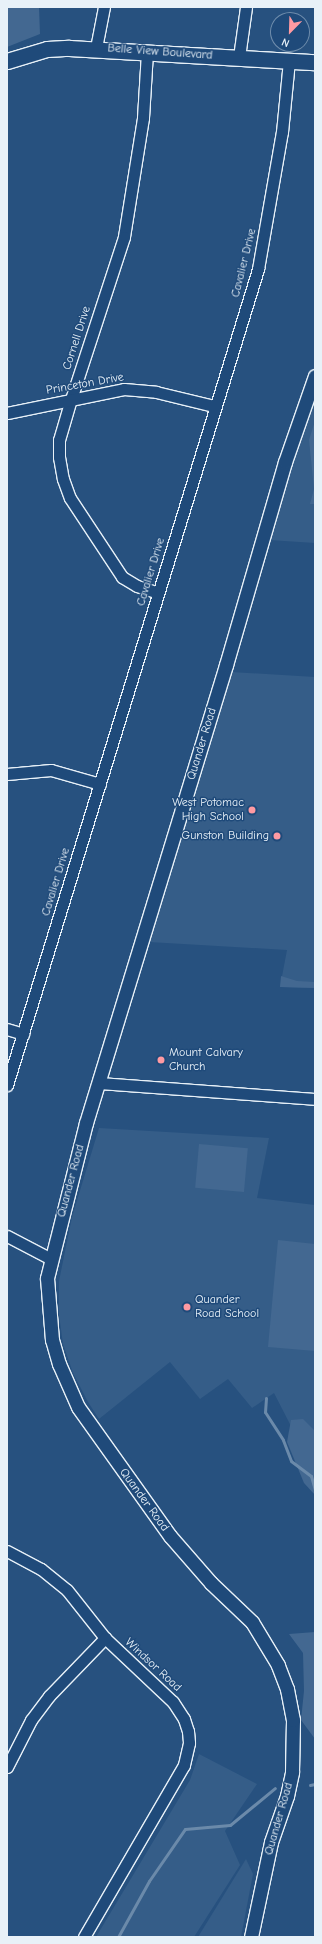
<!DOCTYPE html>
<html>
<head>
<meta charset="utf-8">
<style>
	body { margin:0 }
	#map { position:relative; width:322px; height:1944px; overflow:hidden; background:#27517f; font-family:"Comic Neue",sans-serif }
	div>[style] { position:absolute }
	.built>* { inset:0; background:#355d88 }
	.green>* { inset:0; background:#436891; transform-origin:0 0 }
	.stream>* { height:3px; margin:-1.5px; padding:0 1.5px; transform-origin:1.5px; border-radius:1.5px; background:#6b8aaa }
	.roads { filter:drop-shadow(1px 0 #e8f1f8) drop-shadow(-1px 0 #e8f1f8) drop-shadow(0 1px #e8f1f8) drop-shadow(0 -1px #e8f1f8) }
	.minor>* { height:11px; margin:-5.5px; padding:0 5.5px; transform-origin:5.5px; border-radius:5.5px; background:#1f4a7a }
	.tertiary>* { height:13px; margin:-6.5px; padding:0 6.5px; transform-origin:6.5px; border-radius:6.5px; background:#1f4a7a }
	.secondary>* { height:15px; margin:-7.5px; padding:0 7.5px; transform-origin:7.5px; border-radius:7.5px; background:#1f4a7a }
	.dots>* { width:11px; height:11px; translate:-50% -50%; box-sizing:border-box; border:2px solid #1f4a7a; border-radius:50% }
	span { translate:-50% -50%; white-space:nowrap; text-align:center; line-height:1.15; -webkit-text-stroke:3px #1f4a7a; paint-order:stroke }
	.street-label { font-size:12px; color:#e8f1f8 }
	.poi-label { font-size:12px; color:#e8f1f8 }
	.right { translate:-100% -50%; text-align:right }
	.left { translate:0 -50%; text-align:left }
	.frame { position:absolute; inset:0; border:8px solid #e8f1f8; pointer-events:none }
	.north { position:absolute; left:270px; top:12px; width:40px; height:40px; box-sizing:border-box; background:#1f4a7a; border:1px solid #6f8dac; border-radius:50%; rotate:203deg; font-size:11px; font-weight:700; line-height:16px; text-align:center; color:#e8f1f8 }
	.north::after { content:''; display:block; margin:auto; width:14px; height:18px; background:#ff9aa2; clip-path:polygon(50% 0,100% 100%,50% 72%,0 100%) }
</style>
</head>
<body>
<div id="map">
	<div class="built">
		<i style="clip-path:polygon(315px 391px,315px 543px,269px 540px,292px 460px)"></i>
		<i style="clip-path:polygon(231px 672px,315px 677px,315px 988px,280px 987px,287px 950px,149px 942px)"></i>
		<i style="clip-path:polygon(99px 1128px,269px 1138px,257px 1198px,315px 1205px,315px 1473px,274px 1393px,252px 1408px,228px 1379px,200px 1399px,170px 1362px,99px 1419px,88px 1402px,73px 1373px,63px 1344px,59px 1315px,59px 1281px,72px 1217px)"></i>
		<i style="clip-path:polygon(199px 1754px,257px 1784px,225px 1831px,240px 1865px,194px 1937px,96px 1937px,190px 1780px)"></i>
		<i style="clip-path:polygon(246px 1859px,253px 1874px,241px 1937px,198px 1937px)"></i>
	</div>
	<div class="green">
		<i style="clip-path:polygon(7px 7px,39px 7px,40px 34px,7px 47px)"></i>
		<i style="clip-path:polygon(315px 421px,315px 504px,310px 504px,314px 489px,309px 440px)"></i>
		<i style="clip-path:polygon(281px 976px,297px 981px,315px 982px,315px 988px,280px 987px)"></i>
		<i style="left:199px;top:1144px;width:49px;height:44px;rotate:5deg"></i>
		<i style="clip-path:polygon(278px 1240px,315px 1244px,315px 1351px,268px 1347px)"></i>
		<i style="clip-path:polygon(303px 1419px,315px 1431px,315px 1495px,304px 1483px,287px 1442px,291px 1420px)"></i>
		<i style="clip-path:polygon(315px 1632px,315px 1739px,301px 1720px,304px 1691px,303px 1653px,289px 1634px)"></i>
	</div>
	<div class="stream">
		<i style="left:266px;top:1398px;width:14px;rotate:94deg"></i>
		<i style="left:265px;top:1412px;width:33px;rotate:57deg"></i>
		<i style="left:283px;top:1440px;width:22px;rotate:69deg"></i>
		<i style="left:291px;top:1461px;width:25px;rotate:37deg"></i>
		<i style="left:311px;top:1476px;width:15px;rotate:74deg"></i>
		<i style="left:310px;top:1785px;width:5px;rotate:-11deg"></i>
		<i style="left:118px;top:1937px;width:64px;rotate:-61deg"></i>
		<i style="left:149px;top:1881px;width:63px;rotate:-55.3deg"></i>
		<i style="left:185px;top:1829px;width:45px;rotate:-5.1deg"></i>
		<i style="left:230px;top:1825px;width:58px;rotate:-39.4deg"></i>
	</div>
	<div class="roads">
		<div class="minor">
			<i style="left:96px;top:48px;width:42px;rotate:-79deg"></i>
			<i style="left:147px;top:52px;width:66px;rotate:93.5deg"></i>
			<i style="left:143px;top:118px;width:121px;rotate:99.1deg"></i>
			<i style="left:124px;top:237px;width:170px;rotate:108.1deg"></i>
			<i style="left:71px;top:399px;width:43px;rotate:106.3deg"></i>
			<i style="left:59px;top:440px;width:17px;rotate:90deg"></i>
			<i style="left:59px;top:457px;width:22px;rotate:80deg"></i>
			<i style="left:63px;top:479px;width:20px;rotate:70deg"></i>
			<i style="left:70px;top:498px;width:95px;rotate:56.6deg"></i>
			<i style="left:122px;top:577px;width:17px;rotate:31deg"></i>
			<i style="left:137px;top:586px;width:22px;rotate:18deg"></i>
			<i style="left:239px;top:57px;width:50px;rotate:-82deg"></i>
			<i style="left:7px;top:413px;width:119px;rotate:-11.6deg"></i>
			<i style="left:124px;top:389px;width:32px;rotate:5deg"></i>
			<i style="left:156px;top:392px;width:60px;rotate:13.6deg"></i>
			<i style="left:7px;top:774px;width:44px;rotate:-5.2deg"></i>
			<i style="left:51px;top:770px;width:51px;rotate:15.9deg"></i>
			<i style="left:7px;top:1029px;width:17px;rotate:17deg"></i>
			<i style="left:98px;top:1083px;width:218px;rotate:4.2deg"></i>
			<i style="left:7px;top:1085px;width:854px;rotate:-72.9deg"></i>
			<i style="left:258px;top:269px;width:139px;rotate:-80.1deg"></i>
			<i style="left:282px;top:132px;width:72px;rotate:-84.4deg"></i>
			<i style="left:7px;top:1236px;width:50px;rotate:27.6deg"></i>
			<i style="left:7px;top:1551px;width:38px;rotate:28deg"></i>
			<i style="left:41px;top:1569px;width:33px;rotate:39deg"></i>
			<i style="left:67px;top:1590px;width:61px;rotate:51.6deg"></i>
			<i style="left:105px;top:1638px;width:93px;rotate:43.3deg"></i>
			<i style="left:173px;top:1702px;width:20px;rotate:57deg"></i>
			<i style="left:184px;top:1719px;width:13px;rotate:72deg"></i>
			<i style="left:188px;top:1731px;width:12px;rotate:85deg"></i>
			<i style="left:189px;top:1743px;width:23px;rotate:103deg"></i>
			<i style="left:184px;top:1765px;width:199px;rotate:120.2deg"></i>
			<i style="left:7px;top:1767px;width:53px;rotate:-62.9deg"></i>
			<i style="left:31px;top:1720px;width:30px;rotate:-53deg"></i>
			<i style="left:49px;top:1696px;width:81px;rotate:-46deg"></i>
		</div>
		<div class="tertiary">
			<i style="left:251px;top:1937px;width:97px;rotate:-78.1deg"></i>
			<i style="left:271px;top:1842px;width:49px;rotate:-70.8deg"></i>
			<i style="left:287px;top:1796px;width:25px;rotate:-78deg"></i>
			<i style="left:292px;top:1772px;width:52px;rotate:-88.9deg"></i>
			<i style="left:293px;top:1720px;width:32px;rotate:-101deg"></i>
			<i style="left:287px;top:1689px;width:26px;rotate:-111deg"></i>
			<i style="left:278px;top:1665px;width:50px;rotate:-121.2deg"></i>
			<i style="left:252px;top:1622px;width:57px;rotate:-136.4deg"></i>
			<i style="left:211px;top:1583px;width:62px;rotate:-131.1deg"></i>
			<i style="left:170px;top:1536px;width:158px;rotate:-125.5deg"></i>
			<i style="left:78px;top:1407px;width:47px;rotate:-113.8deg"></i>
			<i style="left:59px;top:1364px;width:25px;rotate:-106deg"></i>
			<i style="left:52px;top:1340px;width:62px;rotate:-94.6deg"></i>
			<i style="left:47px;top:1278px;width:160px;rotate:-75.9deg"></i>
			<i style="left:86px;top:1123px;width:479px;rotate:-73deg"></i>
			<i style="left:226px;top:665px;width:211px;rotate:-73.8deg"></i>
			<i style="left:285px;top:462px;width:91px;rotate:-70.8deg"></i>
		</div>
		<div class="secondary">
			<i style="left:7px;top:61px;width:42px;rotate:-16.7deg"></i>
			<i style="left:47px;top:49px;width:22px;rotate:-3deg"></i>
			<i style="left:69px;top:48px;width:246px;rotate:3.3deg"></i>
		</div>
	</div>
	<div class="dots">
		<i style="left:252px;top:810px;background:#ff9aa2"></i>
		<i style="left:277px;top:836px;background:#ff9aa2"></i>
		<i style="left:161px;top:1060px;background:#ff9aa2"></i>
		<i style="left:187px;top:1307px;background:#ff9aa2"></i>
	</div>
	<div class="street-label">
		<span style="left:160px;top:52px;rotate:4deg">Belle View Boulevard</span>
		<span style="left:244px;top:263px;rotate:-76deg">Cavalier Drive</span>
		<span style="left:77px;top:338px;rotate:-72deg">Cornell Drive</span>
		<span style="left:85px;top:384px;rotate:-10deg">Princeton Drive</span>
		<span style="left:151px;top:572px;rotate:-73deg">Cavalier Drive</span>
		<span style="left:202px;top:744px;rotate:-73deg">Quander Road</span>
		<span style="left:56px;top:882px;rotate:-73deg">Cavalier Drive</span>
		<span style="left:71px;top:1181px;rotate:-75deg">Quander Road</span>
		<span style="left:144px;top:1500px;rotate:54deg">Quander Road</span>
		<span style="left:153px;top:1665px;rotate:43deg">Windsor Road</span>
		<span style="left:279px;top:1819px;rotate:-74deg">Quander Road</span>
	</div>
	<div class="poi-label">
		<span class="right" style="left:244px;top:810px">West Potomac<br>High School</span>
		<span class="right" style="left:269px;top:836px">Gunston Building</span>
		<span class="left" style="left:169px;top:1060px">Mount Calvary<br>Church</span>
		<span class="left" style="left:195px;top:1307px">Quander<br>Road School</span>
	</div>
	<div class="frame"></div>
	<div class="north">N</div>
</div>
</body>
</html>
